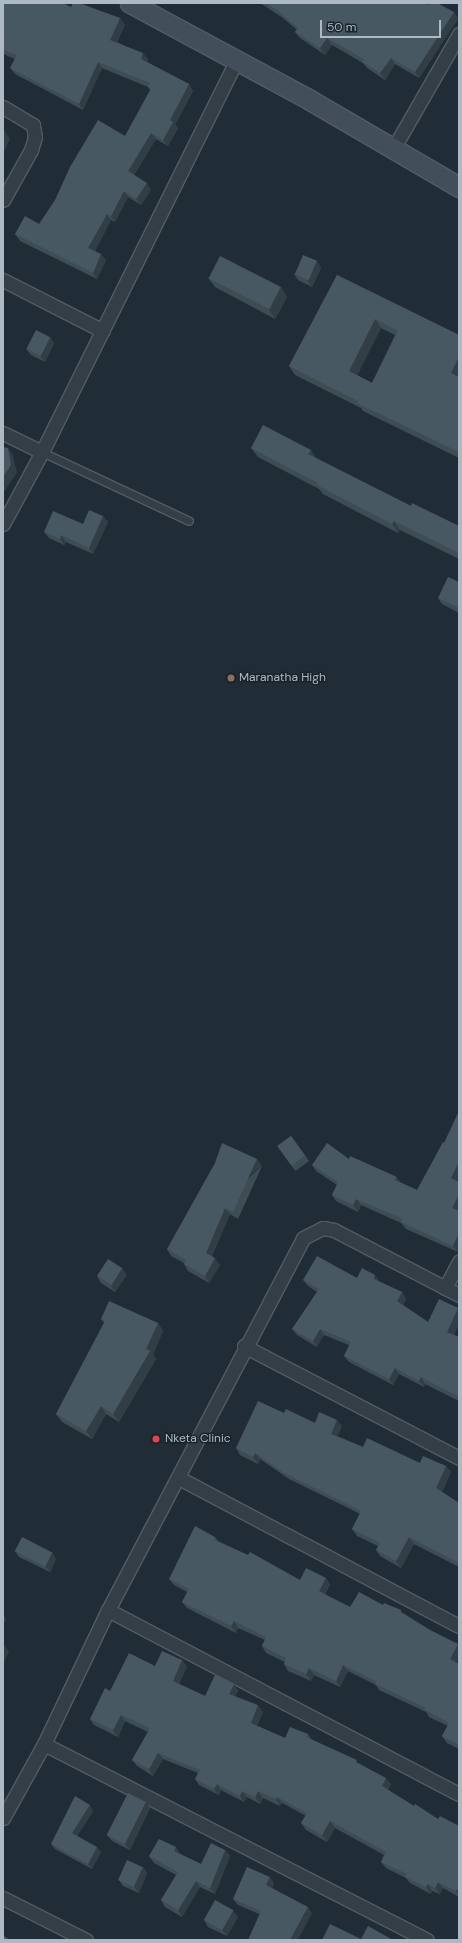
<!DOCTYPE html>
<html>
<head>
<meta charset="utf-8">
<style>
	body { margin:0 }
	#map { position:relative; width:462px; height:1943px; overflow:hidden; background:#202d36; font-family:"DM Sans",sans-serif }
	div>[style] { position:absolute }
	.roads { filter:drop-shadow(1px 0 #515c64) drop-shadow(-1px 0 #515c64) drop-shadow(0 1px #515c64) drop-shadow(0 -1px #515c64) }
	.lane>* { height:7px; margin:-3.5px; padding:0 3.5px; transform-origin:3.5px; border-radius:3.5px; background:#343e47 }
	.street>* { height:13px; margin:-6.5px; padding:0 6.5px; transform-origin:6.5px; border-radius:6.5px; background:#343e47 }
	.secondary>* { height:19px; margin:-9.5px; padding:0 9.5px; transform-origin:9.5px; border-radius:9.5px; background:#424e59 }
	.wall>* { inset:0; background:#3e4c54; transform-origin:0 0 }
	.shaded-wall>* { inset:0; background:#323e45; transform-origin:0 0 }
	.building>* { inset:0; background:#485862; transform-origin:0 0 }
	.dots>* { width:11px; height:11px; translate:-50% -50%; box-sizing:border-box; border:2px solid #19232b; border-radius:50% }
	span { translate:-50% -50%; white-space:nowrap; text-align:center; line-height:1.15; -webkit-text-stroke:3px #19232b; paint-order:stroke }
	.poi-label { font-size:12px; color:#aebac3 }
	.left { translate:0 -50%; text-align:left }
	.frame { position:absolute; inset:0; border:4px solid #aebac3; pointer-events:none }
	.scale { position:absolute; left:320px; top:20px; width:121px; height:18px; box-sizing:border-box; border:2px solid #aebac3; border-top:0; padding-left:5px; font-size:12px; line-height:14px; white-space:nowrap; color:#aebac3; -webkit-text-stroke:3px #19232b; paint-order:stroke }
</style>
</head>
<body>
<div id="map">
	<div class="roads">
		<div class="lane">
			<i style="left:42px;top:452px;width:162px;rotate:25.1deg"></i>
		</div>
		<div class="street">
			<i style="left:3px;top:107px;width:35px;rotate:31deg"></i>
			<i style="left:33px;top:125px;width:12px;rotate:81deg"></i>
			<i style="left:35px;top:137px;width:14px;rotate:107deg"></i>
			<i style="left:31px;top:150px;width:57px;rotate:119.2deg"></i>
			<i style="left:393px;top:149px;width:133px;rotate:-60.1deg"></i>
			<i style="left:3px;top:280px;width:112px;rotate:27deg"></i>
			<i style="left:3px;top:433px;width:43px;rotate:26deg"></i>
			<i style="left:3px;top:524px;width:82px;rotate:-61.6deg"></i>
			<i style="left:42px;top:452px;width:439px;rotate:-63.6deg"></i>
			<i style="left:445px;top:1288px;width:30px;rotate:-62deg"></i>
			<i style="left:244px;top:1346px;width:242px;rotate:27.5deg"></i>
			<i style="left:179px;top:1478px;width:317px;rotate:27.9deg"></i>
			<i style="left:108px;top:1610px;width:396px;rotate:27.7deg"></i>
			<i style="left:44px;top:1744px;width:430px;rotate:27.1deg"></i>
			<i style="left:3px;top:1818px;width:85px;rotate:-61deg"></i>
			<i style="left:44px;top:1744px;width:148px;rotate:-64.5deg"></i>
			<i style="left:108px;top:1610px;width:420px;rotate:-62.3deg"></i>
			<i style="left:303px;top:1238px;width:22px;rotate:-27deg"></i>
			<i style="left:323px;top:1228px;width:11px;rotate:10deg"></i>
			<i style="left:334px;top:1230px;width:141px;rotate:27.5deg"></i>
			<i style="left:3px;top:1898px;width:93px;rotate:26.8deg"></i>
		</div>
		<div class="secondary">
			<i style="left:130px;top:3px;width:204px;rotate:28.3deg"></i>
			<i style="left:310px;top:100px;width:173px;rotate:30.3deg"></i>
		</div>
	</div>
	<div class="wall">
		<i style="clip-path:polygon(3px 3px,71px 7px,120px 18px,125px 25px,117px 42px,148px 59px,147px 62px,189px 84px,193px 91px,175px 125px,178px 128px,168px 146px,156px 139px,134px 175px,151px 190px,141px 205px,128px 197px,115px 222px,111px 220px,95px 251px,106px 260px,97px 279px,20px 241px,15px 234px,39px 224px,125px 136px,150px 90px,148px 87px,102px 68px,83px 110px,15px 74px,10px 68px,15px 59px,3px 54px)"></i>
		<i style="clip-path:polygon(260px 3px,424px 3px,428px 5px,454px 12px,458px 19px,419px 78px,395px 64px,385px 80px,367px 68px,363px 63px,332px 45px,325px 55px,300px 38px,295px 32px,297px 30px,283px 18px)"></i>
		<i style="clip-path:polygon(317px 261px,321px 268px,312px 287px,298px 280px,294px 274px)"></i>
		<i style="clip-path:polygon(evenodd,337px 275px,459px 335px,459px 458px,363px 411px,361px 408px,295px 375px,289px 366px,337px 275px,381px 328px,395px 335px,372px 383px,357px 375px,381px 328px)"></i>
		<i style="clip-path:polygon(208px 278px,281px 287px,287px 297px,275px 319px,215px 287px)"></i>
		<i style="clip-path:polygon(50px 337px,54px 343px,45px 362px,31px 355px,26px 349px)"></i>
		<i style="clip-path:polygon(251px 448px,311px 450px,316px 458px,411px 506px,459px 526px,459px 559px,400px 530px,398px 533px,323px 494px,319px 489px,258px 457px)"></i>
		<i style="clip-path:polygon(103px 516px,108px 522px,93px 554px,66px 542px,64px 545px,49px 538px,44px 532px,83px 524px)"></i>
		<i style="clip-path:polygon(459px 582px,459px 613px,442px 604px,438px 598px)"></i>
		<i style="left:291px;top:1136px;width:31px;height:17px;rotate:54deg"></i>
		<i style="clip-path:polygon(349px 1159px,417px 1190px,457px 1181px,458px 1210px,458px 1252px,406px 1229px,401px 1223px,361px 1205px,358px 1212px,336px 1201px,332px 1195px,337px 1185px,316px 1171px,312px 1165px)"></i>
		<i style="clip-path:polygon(262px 1166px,238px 1219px,230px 1214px,212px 1256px,220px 1265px,209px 1283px,188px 1271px,184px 1264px,184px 1263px,171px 1256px,167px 1249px)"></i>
		<i style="clip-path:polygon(127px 1275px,115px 1292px,101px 1283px,97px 1276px)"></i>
		<i style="clip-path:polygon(357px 1278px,380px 1282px,402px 1292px,406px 1299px,403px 1305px,428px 1322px,458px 1308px,459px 1309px,459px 1323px,454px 1335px,459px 1337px,459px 1401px,425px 1384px,424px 1387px,399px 1374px,393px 1385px,349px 1362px,344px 1356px,349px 1345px,324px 1335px,317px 1347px,297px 1335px,292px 1329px,317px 1292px,308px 1286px,303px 1280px)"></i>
		<i style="clip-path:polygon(101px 1319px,158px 1323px,163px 1331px,153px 1354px,156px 1359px,119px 1422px,106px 1414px,92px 1439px,62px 1422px,56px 1414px,104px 1323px)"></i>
		<i style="clip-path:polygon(284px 1413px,315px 1423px,342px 1426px,337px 1436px,363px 1447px,420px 1463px,446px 1466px,451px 1472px,442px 1492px,459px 1503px,459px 1567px,414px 1544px,401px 1568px,380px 1556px,376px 1550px,378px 1546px,357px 1536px,352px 1529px,360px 1514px,289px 1479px,260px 1459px,258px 1464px,240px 1455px,236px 1448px)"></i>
		<i style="clip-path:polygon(215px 1537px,218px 1541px,300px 1580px,330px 1584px,325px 1595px,350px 1607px,383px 1605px,405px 1615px,430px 1630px,459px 1646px,459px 1657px,456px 1662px,459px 1664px,459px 1749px,447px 1743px,442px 1736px,448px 1726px,429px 1717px,426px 1712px,379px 1690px,376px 1685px,348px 1671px,340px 1687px,314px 1675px,311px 1681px,288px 1671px,284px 1664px,285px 1662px,266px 1653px,262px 1646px,265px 1640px,238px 1628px,236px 1633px,187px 1608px,182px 1602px,187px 1592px,174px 1585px,169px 1579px)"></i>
		<i style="clip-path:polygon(15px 1551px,56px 1559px,50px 1572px,19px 1557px)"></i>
		<i style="clip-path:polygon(182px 1660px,187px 1667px,179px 1684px,205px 1696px,234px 1684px,238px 1691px,235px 1696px,263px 1712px,257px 1726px,285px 1738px,308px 1734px,311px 1739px,360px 1764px,391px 1784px,388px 1790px,414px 1806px,438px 1819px,459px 1826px,459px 1897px,443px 1888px,440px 1894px,432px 1891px,431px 1894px,410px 1883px,406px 1878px,386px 1868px,381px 1862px,384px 1855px,335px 1828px,327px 1842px,306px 1830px,301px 1823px,306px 1816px,282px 1803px,280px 1806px,263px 1798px,260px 1804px,247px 1797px,244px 1802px,221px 1790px,219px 1795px,199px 1785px,195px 1779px,198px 1773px,163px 1759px,153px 1776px,137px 1766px,132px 1760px,148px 1732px,125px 1721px,118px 1737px,94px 1725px,90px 1719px,110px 1691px,155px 1666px)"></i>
		<i style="clip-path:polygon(146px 1802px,150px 1808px,130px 1850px,112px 1841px,107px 1835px)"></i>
		<i style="clip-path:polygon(93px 1811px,77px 1836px,101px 1852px,92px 1869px,55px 1849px,51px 1844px)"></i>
		<i style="clip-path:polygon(176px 1847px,180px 1854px,201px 1864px,225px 1850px,230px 1856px,215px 1894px,200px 1887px,182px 1917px,165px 1907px,161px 1900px,176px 1875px,154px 1863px,149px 1856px)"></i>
		<i style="clip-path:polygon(143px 1867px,147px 1873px,139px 1893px,123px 1886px,119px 1880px)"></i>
		<i style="clip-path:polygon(274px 1883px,272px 1888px,312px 1913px,259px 1914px,238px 1905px,233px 1899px)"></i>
		<i style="clip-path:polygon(238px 1917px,227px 1936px,208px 1927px,204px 1920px)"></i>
	</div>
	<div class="shaded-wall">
		<i style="clip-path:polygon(454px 12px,458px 19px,419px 78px,415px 72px)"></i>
		<i style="clip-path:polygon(120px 18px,125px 25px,115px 46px,110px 40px)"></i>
		<i style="clip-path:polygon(327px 38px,332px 45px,325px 55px,320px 48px)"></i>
		<i style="clip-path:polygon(143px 53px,148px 59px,145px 65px,141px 59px)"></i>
		<i style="clip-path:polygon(391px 58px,395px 64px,385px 80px,380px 73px)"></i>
		<i style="clip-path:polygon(98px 62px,102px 68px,83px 110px,79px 104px)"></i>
		<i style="clip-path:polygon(189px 84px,193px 91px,175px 125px,178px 128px,168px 146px,163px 140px,170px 120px)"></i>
		<i style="clip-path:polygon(4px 130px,10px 139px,3px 154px,3px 131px)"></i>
		<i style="clip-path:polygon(151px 133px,156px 139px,132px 178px,128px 171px)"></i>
		<i style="clip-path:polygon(147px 183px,151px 190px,141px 205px,136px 199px)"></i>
		<i style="clip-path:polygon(124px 191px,128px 197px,115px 222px,111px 216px)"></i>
		<i style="clip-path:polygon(107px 214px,111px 220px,93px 255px,88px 248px)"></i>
		<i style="clip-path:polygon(101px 254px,106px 260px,97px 279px,93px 273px)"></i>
		<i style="clip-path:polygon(317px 261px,321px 268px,312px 287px,307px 280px)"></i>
		<i style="clip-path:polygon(281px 287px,287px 297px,275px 319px,269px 310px)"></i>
		<i style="clip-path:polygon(375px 319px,381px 328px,355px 380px,349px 371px)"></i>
		<i style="clip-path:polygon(50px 337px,54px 343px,45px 362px,40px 356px)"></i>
		<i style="clip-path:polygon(459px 356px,459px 377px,451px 373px)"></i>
		<i style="clip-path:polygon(8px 448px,13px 455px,17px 473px,3px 493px,3px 477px)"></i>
		<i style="clip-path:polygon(311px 450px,317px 459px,308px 454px)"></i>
		<i style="clip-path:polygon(103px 516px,108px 522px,93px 554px,89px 548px)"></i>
		<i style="clip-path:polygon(394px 521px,400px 530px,398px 533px,392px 524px)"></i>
		<i style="clip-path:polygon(61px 535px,66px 542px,64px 545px,60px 539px)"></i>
		<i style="left:257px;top:1159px;width:9px;height:58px;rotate:54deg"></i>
		<i style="clip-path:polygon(459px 1162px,459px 1177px,455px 1185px,451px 1178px)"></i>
		<i style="clip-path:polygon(397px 1177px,401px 1183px,395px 1180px)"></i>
		<i style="clip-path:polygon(459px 1194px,459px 1209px,456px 1214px,452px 1208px)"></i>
		<i style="clip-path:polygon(356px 1199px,361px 1205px,358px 1212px,353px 1205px)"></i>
		<i style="clip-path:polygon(225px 1208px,230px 1214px,210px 1259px,206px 1253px)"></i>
		<i style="clip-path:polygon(459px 1233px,459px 1250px,458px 1252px,453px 1246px)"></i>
		<i style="clip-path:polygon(215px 1258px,220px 1265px,209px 1283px,205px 1276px)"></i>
		<i style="clip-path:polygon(122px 1268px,127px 1275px,115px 1292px,111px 1286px)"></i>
		<i style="clip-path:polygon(375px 1275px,380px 1282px,378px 1285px,374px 1279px)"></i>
		<i style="clip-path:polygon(402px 1292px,406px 1299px,402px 1308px,397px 1301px)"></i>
		<i style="clip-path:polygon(458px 1308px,459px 1309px,459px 1323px,452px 1338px,447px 1332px)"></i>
		<i style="clip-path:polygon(158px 1323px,163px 1331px,153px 1354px,156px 1359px,119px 1422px,113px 1414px,146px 1349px)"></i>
		<i style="clip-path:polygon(320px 1329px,324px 1335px,317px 1347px,313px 1341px)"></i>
		<i style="clip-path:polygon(395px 1368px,399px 1374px,393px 1385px,389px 1379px)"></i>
		<i style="clip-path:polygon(421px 1377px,425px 1384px,424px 1387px,419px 1381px)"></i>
		<i style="clip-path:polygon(101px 1406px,106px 1414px,92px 1439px,86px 1431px)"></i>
		<i style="clip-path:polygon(337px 1420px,342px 1426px,336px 1440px,331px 1434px)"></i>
		<i style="clip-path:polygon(255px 1453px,260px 1459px,258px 1464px,253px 1457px)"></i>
		<i style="clip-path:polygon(446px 1466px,451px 1472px,441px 1495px,436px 1488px)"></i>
		<i style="clip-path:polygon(409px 1537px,414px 1544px,401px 1568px,396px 1561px)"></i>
		<i style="clip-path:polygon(52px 1552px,56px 1559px,50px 1572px,45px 1566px)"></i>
		<i style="clip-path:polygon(326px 1578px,330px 1584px,323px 1598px,319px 1591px)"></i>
		<i style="clip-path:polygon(3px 1614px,6px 1619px,3px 1625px)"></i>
		<i style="clip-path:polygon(234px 1621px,238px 1628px,236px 1633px,231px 1626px)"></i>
		<i style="clip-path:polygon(3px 1643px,9px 1652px,3px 1664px)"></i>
		<i style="clip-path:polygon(458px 1644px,459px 1646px,459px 1657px,455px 1666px,450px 1659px)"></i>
		<i style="clip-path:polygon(182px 1660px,187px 1667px,177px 1687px,173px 1681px)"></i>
		<i style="clip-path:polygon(343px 1665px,348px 1671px,340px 1687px,336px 1681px)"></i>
		<i style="clip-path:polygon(309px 1668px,314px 1675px,311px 1681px,306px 1674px)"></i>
		<i style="clip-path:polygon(234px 1684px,238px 1691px,233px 1700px,229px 1694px)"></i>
		<i style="clip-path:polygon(258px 1705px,263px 1712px,255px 1730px,251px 1723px)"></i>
		<i style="clip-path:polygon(121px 1715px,125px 1721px,118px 1737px,113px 1730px)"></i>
		<i style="clip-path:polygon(158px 1753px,163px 1759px,153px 1776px,149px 1769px)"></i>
		<i style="clip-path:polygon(386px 1778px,391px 1784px,386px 1792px,382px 1786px)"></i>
		<i style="clip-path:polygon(217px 1784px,221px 1790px,219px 1795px,214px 1789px)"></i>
		<i style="clip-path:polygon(242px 1791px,247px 1797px,244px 1802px,240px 1796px)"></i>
		<i style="clip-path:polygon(258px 1791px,263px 1798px,260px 1804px,255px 1797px)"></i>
		<i style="clip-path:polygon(277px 1797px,282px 1803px,280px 1806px,276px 1799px)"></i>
		<i style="clip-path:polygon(146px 1802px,150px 1808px,130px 1850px,125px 1844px)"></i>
		<i style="clip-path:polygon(90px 1805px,93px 1811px,76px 1838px,72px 1833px)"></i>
		<i style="clip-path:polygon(330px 1821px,335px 1828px,327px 1842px,322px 1835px)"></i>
		<i style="clip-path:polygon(97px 1847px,101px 1852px,92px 1869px,88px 1864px)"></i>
		<i style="clip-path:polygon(176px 1847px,180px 1854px,178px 1858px,174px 1851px)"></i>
		<i style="clip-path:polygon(225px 1850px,230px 1856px,215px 1894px,210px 1888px)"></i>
		<i style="clip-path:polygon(143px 1867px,147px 1873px,139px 1893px,134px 1887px)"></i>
		<i style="clip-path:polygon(270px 1877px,274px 1883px,271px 1891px,266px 1885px)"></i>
		<i style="clip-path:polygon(196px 1881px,200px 1887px,182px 1917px,178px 1910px)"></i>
		<i style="clip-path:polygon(438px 1882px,443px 1888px,440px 1894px,435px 1888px)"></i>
		<i style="clip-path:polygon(428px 1884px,432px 1891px,431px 1894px,426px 1887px)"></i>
		<i style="clip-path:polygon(457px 1889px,459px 1892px,459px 1895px,456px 1891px)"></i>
		<i style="clip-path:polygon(308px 1907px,312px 1913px,298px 1940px,290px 1940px)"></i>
		<i style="clip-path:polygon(233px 1910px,238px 1917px,227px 1936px,222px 1930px)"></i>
	</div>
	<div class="building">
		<i style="clip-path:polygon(3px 3px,63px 3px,71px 7px,73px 3px,79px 3px,120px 18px,110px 40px,143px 53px,141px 59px,189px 84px,170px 120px,173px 122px,163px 140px,151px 133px,128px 171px,147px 183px,136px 199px,124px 191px,111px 216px,107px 214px,88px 248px,101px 254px,93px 273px,15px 234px,25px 216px,39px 224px,55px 200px,70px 167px,98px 120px,125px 136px,151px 89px,148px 87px,150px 83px,98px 62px,79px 104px,10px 68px,17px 55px,3px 50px)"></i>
		<i style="clip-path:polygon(266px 3px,424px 3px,428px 5px,429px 3px,437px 3px,454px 12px,415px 72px,391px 58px,380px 73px,362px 62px,364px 59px,327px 38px,320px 48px,295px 32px,298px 28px,278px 11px)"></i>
		<i style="left:303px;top:255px;width:15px;height:21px;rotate:23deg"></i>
		<i style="left:220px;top:256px;width:68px;height:25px;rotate:27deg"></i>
		<i style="clip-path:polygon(evenodd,337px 275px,459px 335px,459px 356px,451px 373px,459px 377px,459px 452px,357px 403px,358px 401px,289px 366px,337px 275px,375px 319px,398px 331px,372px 383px,349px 371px,375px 319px)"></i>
		<i style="left:36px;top:330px;width:16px;height:21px;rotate:27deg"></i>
		<i style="clip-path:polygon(263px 425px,311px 450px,308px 454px,411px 506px,412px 503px,459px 526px,459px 553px,394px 521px,392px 524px,317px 485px,318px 483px,251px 448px)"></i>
		<i style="clip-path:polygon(3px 447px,8px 448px,11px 465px,3px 477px)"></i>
		<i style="clip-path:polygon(89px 510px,103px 516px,89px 548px,61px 535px,60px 539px,44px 532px,53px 511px,83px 524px)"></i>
		<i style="clip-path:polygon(448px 577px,459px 582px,459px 608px,438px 598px)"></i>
		<i style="clip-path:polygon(459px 1111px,459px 1162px,451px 1178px,459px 1182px,459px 1194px,452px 1208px,459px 1211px,459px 1233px,453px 1246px,401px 1222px,403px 1219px,356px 1199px,353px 1205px,332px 1195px,338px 1182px,312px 1165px,327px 1143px,349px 1159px,350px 1156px,397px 1177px,395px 1180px,417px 1190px,443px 1142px,444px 1143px)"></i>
		<i style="left:291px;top:1136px;width:24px;height:17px;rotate:54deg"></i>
		<i style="clip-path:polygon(222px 1143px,257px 1159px,233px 1212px,225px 1208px,206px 1253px,215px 1258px,205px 1276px,184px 1264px,186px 1260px,167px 1249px,215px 1163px)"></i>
		<i style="clip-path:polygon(317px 1256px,357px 1278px,362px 1268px,375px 1275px,374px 1279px,402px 1292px,397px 1301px,428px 1322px,439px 1299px,458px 1308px,447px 1332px,459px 1337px,459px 1397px,421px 1377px,419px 1381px,395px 1368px,389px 1379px,344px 1356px,351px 1342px,320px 1329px,313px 1341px,292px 1329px,319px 1289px,303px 1280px)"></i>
		<i style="left:108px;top:1259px;width:17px;height:20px;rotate:33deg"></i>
		<i style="clip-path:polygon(109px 1301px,158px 1323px,146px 1349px,150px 1351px,113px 1414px,101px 1406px,86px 1431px,56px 1414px,105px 1321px,101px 1319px)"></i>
		<i style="clip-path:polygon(258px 1401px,284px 1413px,286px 1409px,315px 1423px,319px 1412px,337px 1420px,331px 1434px,363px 1447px,367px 1438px,420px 1463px,423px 1456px,446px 1466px,436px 1488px,459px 1503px,459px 1563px,409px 1537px,396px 1561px,376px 1550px,380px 1543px,352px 1529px,361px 1511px,284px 1473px,255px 1453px,253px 1457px,236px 1448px)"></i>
		<i style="clip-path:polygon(195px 1526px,215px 1537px,214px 1540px,248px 1555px,250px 1552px,300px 1580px,306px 1568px,326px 1578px,319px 1591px,350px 1607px,359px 1592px,383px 1605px,384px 1603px,401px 1610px,401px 1612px,430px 1630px,458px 1644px,450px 1659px,459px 1664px,459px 1745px,442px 1736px,449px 1723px,425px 1710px,426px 1708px,375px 1684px,376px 1681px,343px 1665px,336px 1681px,309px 1668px,306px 1674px,284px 1664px,286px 1658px,262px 1646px,266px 1637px,234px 1621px,231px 1626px,182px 1602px,189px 1589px,169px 1579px)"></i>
		<i style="left:22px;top:1537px;width:34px;height:16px;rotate:27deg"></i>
		<i style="clip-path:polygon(162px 1651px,182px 1660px,173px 1681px,205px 1696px,215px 1675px,234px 1684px,229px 1694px,258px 1705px,251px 1723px,285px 1738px,290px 1727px,308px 1734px,306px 1737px,357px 1760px,356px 1762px,386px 1778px,382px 1786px,414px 1806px,415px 1804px,438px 1819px,440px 1816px,459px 1826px,459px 1890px,457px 1889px,456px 1891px,438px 1882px,435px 1888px,428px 1884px,426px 1887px,405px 1877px,407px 1874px,381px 1862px,386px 1852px,330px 1821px,322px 1835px,301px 1823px,307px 1813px,277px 1797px,276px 1799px,258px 1791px,255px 1797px,242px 1791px,240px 1796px,217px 1784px,214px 1789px,195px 1779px,200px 1770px,158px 1753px,149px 1769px,132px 1760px,150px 1728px,121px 1715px,113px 1730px,90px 1719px,105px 1688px,110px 1691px,129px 1653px,155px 1666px)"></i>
		<i style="left:128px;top:1793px;width:20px;height:47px;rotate:27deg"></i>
		<i style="clip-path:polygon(75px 1796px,90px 1805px,72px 1833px,97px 1847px,88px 1864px,51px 1844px)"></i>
		<i style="clip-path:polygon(159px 1839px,176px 1847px,174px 1851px,201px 1864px,211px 1843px,225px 1850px,210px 1888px,196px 1881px,178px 1910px,161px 1900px,178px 1872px,149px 1856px)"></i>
		<i style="left:127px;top:1860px;width:17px;height:22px;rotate:24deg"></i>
		<i style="clip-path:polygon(247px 1867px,270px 1877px,266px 1885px,308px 1907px,290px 1940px,248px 1940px,261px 1911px,233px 1899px)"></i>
		<i style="left:215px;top:1900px;width:21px;height:23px;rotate:29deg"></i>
		<i style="clip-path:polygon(330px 1924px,361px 1939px,368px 1926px,393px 1940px,322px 1940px)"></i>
		<i style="clip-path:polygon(3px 1936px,4px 1936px,10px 1940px,3px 1940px)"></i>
	</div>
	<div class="dots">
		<i style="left:231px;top:678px;background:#8d6e63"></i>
		<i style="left:156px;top:1439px;background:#e0444e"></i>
	</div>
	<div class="poi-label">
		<span class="left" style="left:239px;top:678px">Maranatha High</span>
		<span class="left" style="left:165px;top:1439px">Nketa Clinic</span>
	</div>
	<div class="frame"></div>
	<div class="scale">50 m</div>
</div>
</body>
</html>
